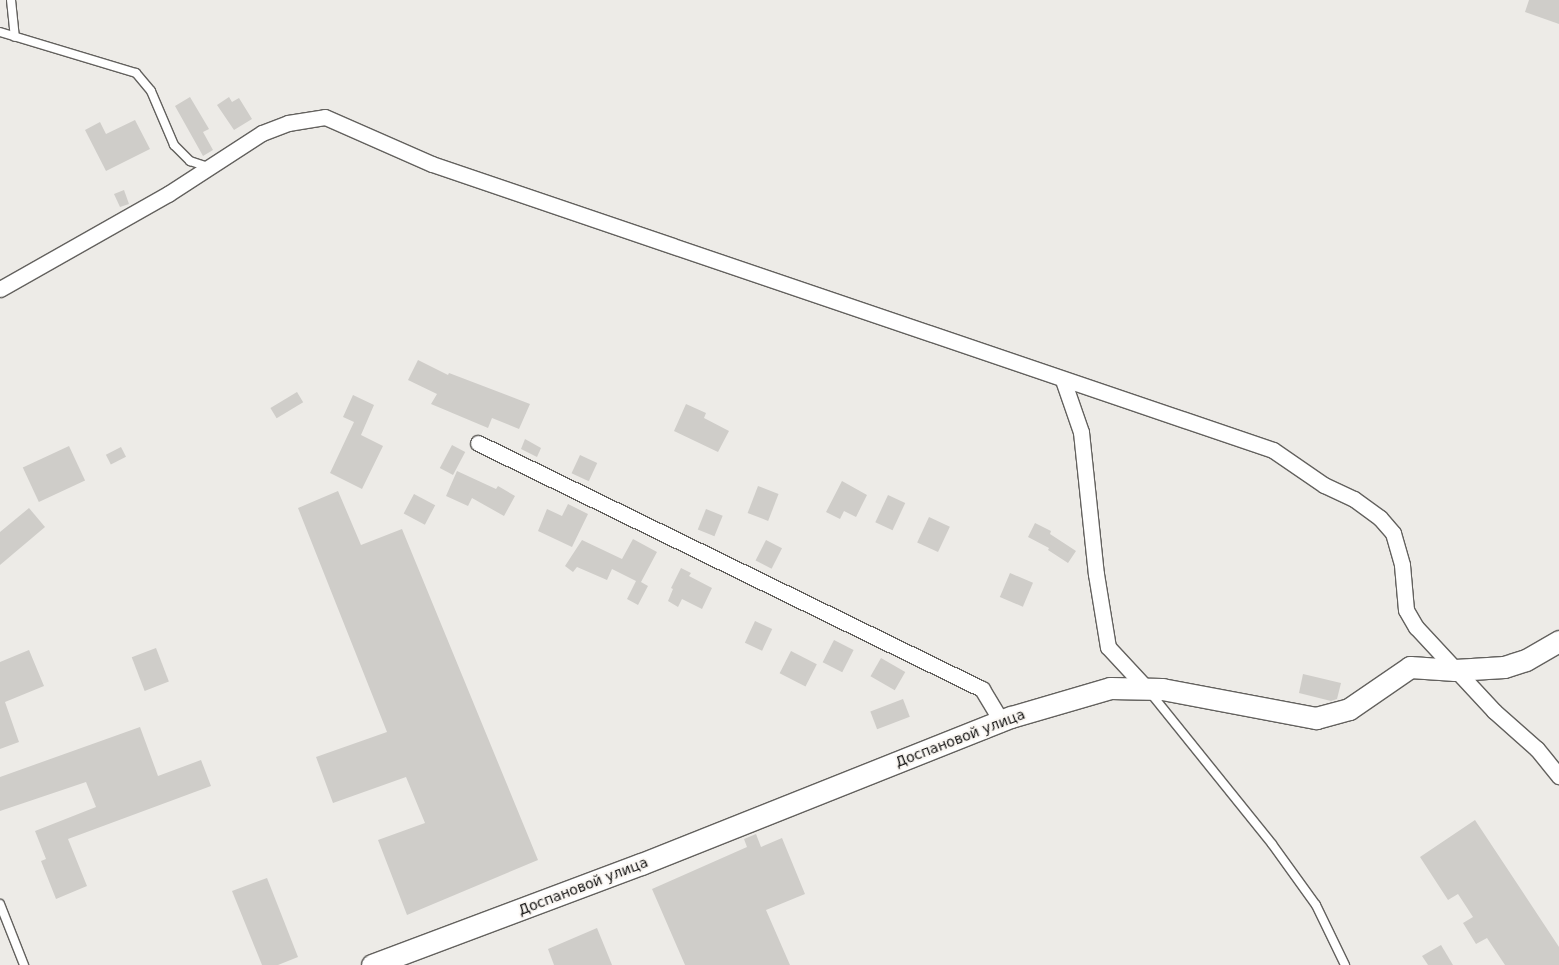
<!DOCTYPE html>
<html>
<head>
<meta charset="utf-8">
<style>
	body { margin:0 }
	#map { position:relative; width:1559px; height:965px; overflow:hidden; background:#edebe7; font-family:"DejaVu Sans",sans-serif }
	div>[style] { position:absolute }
	.building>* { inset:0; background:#cfcdc9; transform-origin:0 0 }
	.roads { filter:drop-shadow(1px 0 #63615e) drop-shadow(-1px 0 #63615e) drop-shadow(0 1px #63615e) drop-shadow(0 -1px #63615e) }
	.lane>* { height:8px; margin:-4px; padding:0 4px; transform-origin:4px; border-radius:4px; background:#fff }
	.street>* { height:15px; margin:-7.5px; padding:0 7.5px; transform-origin:7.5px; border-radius:7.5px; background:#fff }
	.secondary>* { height:21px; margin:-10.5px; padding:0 10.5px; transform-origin:10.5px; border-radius:10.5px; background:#fff }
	span { translate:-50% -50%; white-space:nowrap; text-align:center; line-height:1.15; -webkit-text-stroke:4px #fbf8f4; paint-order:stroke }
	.street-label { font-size:14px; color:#131211 }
</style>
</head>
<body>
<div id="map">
	<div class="building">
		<i style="clip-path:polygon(1529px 0,1559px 0,1559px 24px,1525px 12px)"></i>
		<i style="clip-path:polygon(190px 97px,209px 129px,203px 132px,213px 150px,203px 156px,175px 106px)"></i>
		<i style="clip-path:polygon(229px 97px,232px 102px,239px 98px,252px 119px,234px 130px,217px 105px)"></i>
		<i style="clip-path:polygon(135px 120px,150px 149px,106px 171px,85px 130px,100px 122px,106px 134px)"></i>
		<i style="clip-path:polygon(124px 190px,129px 204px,120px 207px,114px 194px)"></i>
		<i style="clip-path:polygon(418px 360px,448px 375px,449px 373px,530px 404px,519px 429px,492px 418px,488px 428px,431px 404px,437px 394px,408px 380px)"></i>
		<i style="left:297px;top:392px;width:12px;height:31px;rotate:59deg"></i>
		<i style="clip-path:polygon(353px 395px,374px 405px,361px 435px,383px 446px,362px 489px,330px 473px,354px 422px,343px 417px)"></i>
		<i style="clip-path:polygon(686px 404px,706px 413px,704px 418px,729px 431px,718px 452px,674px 431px)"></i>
		<i style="clip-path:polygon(525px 439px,541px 448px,537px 457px,521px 449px)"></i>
		<i style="left:452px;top:445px;width:15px;height:26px;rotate:28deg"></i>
		<i style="left:69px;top:446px;width:38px;height:51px;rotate:65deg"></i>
		<i style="left:121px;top:447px;width:11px;height:17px;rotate:63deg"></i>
		<i style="left:580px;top:455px;width:19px;height:20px;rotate:25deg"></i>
		<i style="clip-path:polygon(457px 471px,496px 489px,498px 486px,515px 496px,504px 516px,472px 498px,468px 506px,446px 496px)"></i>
		<i style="clip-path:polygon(842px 481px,867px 495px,856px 517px,844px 511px,840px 519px,826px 512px)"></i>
		<i style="left:758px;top:486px;width:22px;height:29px;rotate:21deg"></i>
		<i style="clip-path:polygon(338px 491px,361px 545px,402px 529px,538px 860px,407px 915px,378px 840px,425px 823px,406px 777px,333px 803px,316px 757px,387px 732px,298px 508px)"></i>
		<i style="left:414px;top:494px;width:24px;height:22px;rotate:28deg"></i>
		<i style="left:888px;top:495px;width:19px;height:30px;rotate:25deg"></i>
		<i style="clip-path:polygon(568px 504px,588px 514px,572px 547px,538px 531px,547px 509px,562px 516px)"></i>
		<i style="clip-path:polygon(29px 508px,45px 527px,0 565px,0 532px)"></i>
		<i style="left:706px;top:509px;width:18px;height:22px;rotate:22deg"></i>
		<i style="left:929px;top:517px;width:23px;height:28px;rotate:25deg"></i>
		<i style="clip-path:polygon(1035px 523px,1051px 531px,1050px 534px,1076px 551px,1068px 563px,1048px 550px,1049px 548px,1028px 537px)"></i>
		<i style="clip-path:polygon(633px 539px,657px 552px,641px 582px,648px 586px,638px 605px,627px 599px,636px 581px,612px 569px,607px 580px,577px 567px,573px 572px,565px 566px,582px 540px,622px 559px)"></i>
		<i style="left:766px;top:540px;width:18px;height:23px;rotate:27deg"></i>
		<i style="clip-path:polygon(681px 568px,691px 573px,689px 576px,712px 588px,702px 609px,682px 599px,678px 607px,668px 601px,673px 589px,671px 588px)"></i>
		<i style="left:1010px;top:573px;width:25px;height:26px;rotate:23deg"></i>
		<i style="left:755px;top:621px;width:19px;height:24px;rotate:25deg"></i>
		<i style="left:834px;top:640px;width:22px;height:25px;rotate:27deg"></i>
		<i style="left:156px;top:648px;width:36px;height:26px;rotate:69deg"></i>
		<i style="clip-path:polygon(29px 650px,44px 686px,5px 702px,19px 742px,0 749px,0 662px)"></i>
		<i style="left:791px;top:651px;width:29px;height:25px;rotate:27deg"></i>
		<i style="left:881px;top:658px;width:28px;height:21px;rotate:30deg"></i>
		<i style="clip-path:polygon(1303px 674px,1341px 683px,1337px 699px,1331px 701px,1299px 693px)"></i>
		<i style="left:903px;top:699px;width:19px;height:35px;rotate:69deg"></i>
		<i style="clip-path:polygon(140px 727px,158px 776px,201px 760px,211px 786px,68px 839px,87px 886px,56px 899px,41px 861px,46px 859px,35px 831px,96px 807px,86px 782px,0 811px,0 777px)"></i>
		<i style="clip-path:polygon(1475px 820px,1559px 947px,1559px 965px,1505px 965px,1487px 938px,1476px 944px,1463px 923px,1473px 917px,1458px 894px,1448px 900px,1420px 857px)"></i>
		<i style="clip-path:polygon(756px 834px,761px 847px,782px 838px,805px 894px,766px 910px,790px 965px,685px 965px,652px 889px,747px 847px,744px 839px)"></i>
		<i style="clip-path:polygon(267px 878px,298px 957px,278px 965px,262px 965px,232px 891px)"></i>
		<i style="clip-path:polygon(597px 928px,612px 965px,554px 965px,548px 949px)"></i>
		<i style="clip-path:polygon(1441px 945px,1453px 965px,1428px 965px,1422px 956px)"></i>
	</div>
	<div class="roads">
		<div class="lane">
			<i style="left:11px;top:0;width:37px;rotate:84deg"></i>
			<i style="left:0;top:32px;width:142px;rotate:16.8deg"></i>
			<i style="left:136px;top:73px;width:23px;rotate:50deg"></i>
			<i style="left:151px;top:91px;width:59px;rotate:66.9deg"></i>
			<i style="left:174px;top:145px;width:23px;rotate:45deg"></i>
			<i style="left:190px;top:161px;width:20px;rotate:18deg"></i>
			<i style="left:1149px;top:691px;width:196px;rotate:51.2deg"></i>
			<i style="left:1272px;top:844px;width:75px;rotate:54.2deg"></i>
			<i style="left:1316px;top:905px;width:67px;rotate:64.2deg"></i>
			<i style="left:0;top:904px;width:66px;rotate:68.5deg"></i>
		</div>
		<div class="street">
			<i style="left:0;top:289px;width:193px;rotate:-29.5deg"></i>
			<i style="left:168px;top:194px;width:112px;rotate:-33deg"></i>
			<i style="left:262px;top:133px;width:28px;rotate:-21deg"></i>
			<i style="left:288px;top:123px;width:37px;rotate:-9deg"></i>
			<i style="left:325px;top:117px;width:117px;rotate:23.7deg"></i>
			<i style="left:432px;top:164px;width:888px;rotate:18.78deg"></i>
			<i style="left:1273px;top:450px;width:62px;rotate:34.5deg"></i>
			<i style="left:1324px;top:485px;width:33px;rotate:25deg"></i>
			<i style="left:1354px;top:499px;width:32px;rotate:36deg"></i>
			<i style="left:1380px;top:518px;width:20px;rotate:49deg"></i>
			<i style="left:1393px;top:533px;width:33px;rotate:74deg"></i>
			<i style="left:1402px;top:565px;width:45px;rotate:84.9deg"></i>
			<i style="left:1406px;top:610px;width:20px;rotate:60deg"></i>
			<i style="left:1416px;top:627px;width:115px;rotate:47.1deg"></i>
			<i style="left:1494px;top:711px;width:57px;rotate:41.5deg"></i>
			<i style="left:1537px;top:749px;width:35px;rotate:51deg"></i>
			<i style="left:1063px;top:380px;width:55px;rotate:70.9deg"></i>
			<i style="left:1081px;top:432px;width:143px;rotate:84deg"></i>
			<i style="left:1096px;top:574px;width:74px;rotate:80.7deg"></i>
			<i style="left:1108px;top:647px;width:57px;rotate:47.1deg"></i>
			<i style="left:478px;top:443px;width:561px;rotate:26.02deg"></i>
			<i style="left:982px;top:689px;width:37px;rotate:59deg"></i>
		</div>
		<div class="secondary">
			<i style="left:372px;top:965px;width:287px;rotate:-20.6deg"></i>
			<i style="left:641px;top:864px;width:398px;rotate:-21.7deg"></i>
			<i style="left:1011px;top:717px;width:103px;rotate:-16.3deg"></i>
			<i style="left:1110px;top:688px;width:52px;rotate:1.1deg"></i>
			<i style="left:1162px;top:689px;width:157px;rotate:10.7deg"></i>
			<i style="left:1316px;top:718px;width:34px;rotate:-15deg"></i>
			<i style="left:1349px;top:709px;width:74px;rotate:-34.5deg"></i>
			<i style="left:1410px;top:667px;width:45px;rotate:3.8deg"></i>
			<i style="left:1455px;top:670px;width:49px;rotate:-3.5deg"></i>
			<i style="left:1504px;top:667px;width:23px;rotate:-18deg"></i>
			<i style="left:1526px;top:660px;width:38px;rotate:-30deg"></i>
		</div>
	</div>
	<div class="street-label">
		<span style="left:960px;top:738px;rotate:-21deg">Доспановой улица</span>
		<span style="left:583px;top:886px;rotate:-21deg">Доспановой улица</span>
	</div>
</div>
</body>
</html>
